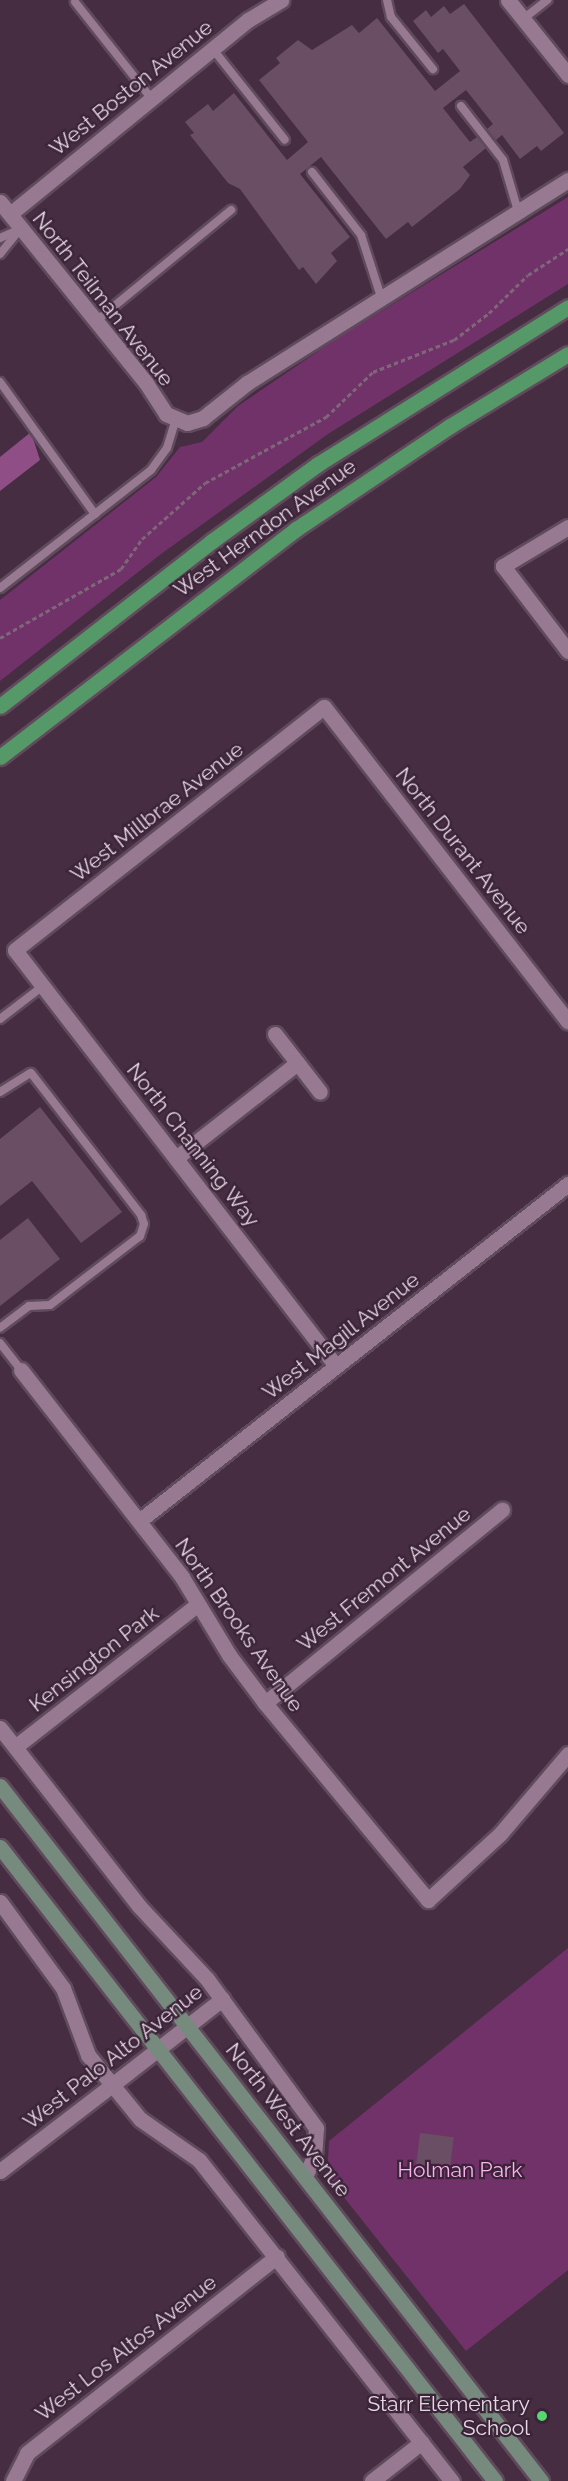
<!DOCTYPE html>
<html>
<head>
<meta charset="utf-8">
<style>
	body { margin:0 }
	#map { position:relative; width:568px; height:2481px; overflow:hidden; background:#462d42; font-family:Raleway,sans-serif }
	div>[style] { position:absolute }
	.green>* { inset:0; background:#713269 }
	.forest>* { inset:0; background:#8f4e86 }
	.building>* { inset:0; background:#694e64; transform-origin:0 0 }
	.path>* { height:3px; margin-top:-1.5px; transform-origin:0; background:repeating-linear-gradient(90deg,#7d6779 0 4.5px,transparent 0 7.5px) }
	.roads { filter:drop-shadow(2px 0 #604b5c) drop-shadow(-2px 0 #604b5c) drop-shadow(0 2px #604b5c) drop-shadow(0 -2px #604b5c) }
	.service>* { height:8px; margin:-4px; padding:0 4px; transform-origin:4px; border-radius:4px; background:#977a92 }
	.minor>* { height:15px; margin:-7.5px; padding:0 7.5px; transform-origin:7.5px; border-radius:7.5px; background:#977a92 }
	.tertiary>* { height:15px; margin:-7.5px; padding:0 7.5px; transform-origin:7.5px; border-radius:7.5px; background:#977a92 }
	.secondary>* { height:15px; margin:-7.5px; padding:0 7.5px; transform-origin:7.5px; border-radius:7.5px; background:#778a7e }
	.primary>* { height:15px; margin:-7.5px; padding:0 7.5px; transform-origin:7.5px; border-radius:7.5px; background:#569969 }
	.dots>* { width:16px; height:16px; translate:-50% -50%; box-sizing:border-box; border:3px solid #3b2338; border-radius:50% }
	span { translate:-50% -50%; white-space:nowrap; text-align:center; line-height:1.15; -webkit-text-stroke:4.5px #3b2338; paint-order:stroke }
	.street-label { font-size:21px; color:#e6d6e3 }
	.park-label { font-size:21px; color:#fbb2ef }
	.poi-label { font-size:21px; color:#e6d6e3 }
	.right { translate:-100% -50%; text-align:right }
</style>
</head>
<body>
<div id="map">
	<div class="green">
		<i style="clip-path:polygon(568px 197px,568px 284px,328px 434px,161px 554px,0 681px,0 600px,156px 477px,180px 447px,202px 442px,238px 406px,339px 337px)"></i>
		<i style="clip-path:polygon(568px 1948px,568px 2270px,466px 2351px,327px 2176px,329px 2141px)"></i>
	</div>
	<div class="forest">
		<i style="clip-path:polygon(31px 432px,40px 460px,0 491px,0 457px)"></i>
	</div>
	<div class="building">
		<i style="clip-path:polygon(464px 4px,564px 133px,541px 151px,537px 146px,520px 159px,502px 135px,496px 140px,487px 129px,493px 124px,466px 90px,443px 108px,470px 142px,477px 137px,486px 148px,463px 167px,470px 175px,460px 189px,412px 227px,408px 222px,386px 239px,321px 157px,300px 174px,350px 237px,331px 253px,337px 261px,316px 284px,303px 267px,299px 270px,240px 189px,228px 183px,190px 135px,194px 133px,185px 122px,208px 104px,213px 111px,234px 93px,287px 160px,308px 142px,259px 80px,280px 63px,276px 58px,298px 40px,312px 50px,352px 25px,359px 33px,377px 18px,435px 91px,460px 71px,443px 49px,438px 53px,413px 21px,426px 10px,431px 17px,444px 6px,450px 14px)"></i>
		<i style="clip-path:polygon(40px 1107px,122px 1212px,81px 1243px,32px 1181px,0 1206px,0 1139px)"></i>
		<i style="clip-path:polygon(28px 1218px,60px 1259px,0 1306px,0 1240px)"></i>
		<i style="left:420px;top:2133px;width:34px;height:32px;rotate:7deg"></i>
	</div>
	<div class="path">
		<i style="left:0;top:638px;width:139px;rotate:-29.7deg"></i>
		<i style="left:121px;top:569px;width:37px;rotate:-55deg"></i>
		<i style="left:142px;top:539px;width:84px;rotate:-41.6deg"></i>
		<i style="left:205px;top:483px;width:138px;rotate:-28.6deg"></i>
		<i style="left:326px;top:417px;width:65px;rotate:-43.8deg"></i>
		<i style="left:373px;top:372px;width:87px;rotate:-21.6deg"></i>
		<i style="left:454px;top:340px;width:44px;rotate:-37.6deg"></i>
		<i style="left:489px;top:313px;width:54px;rotate:-44.3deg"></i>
		<i style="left:528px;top:275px;width:48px;rotate:-33deg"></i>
	</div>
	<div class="roads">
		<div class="service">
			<i style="left:387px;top:0;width:17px;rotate:77deg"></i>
			<i style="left:391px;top:17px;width:67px;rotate:51.1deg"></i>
			<i style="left:75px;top:2px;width:122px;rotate:51.6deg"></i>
			<i style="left:523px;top:19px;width:31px;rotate:-38deg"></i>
			<i style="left:212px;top:48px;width:117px;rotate:51.6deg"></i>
			<i style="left:461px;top:106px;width:68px;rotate:52.1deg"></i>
			<i style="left:503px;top:160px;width:53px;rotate:73.6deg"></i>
			<i style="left:312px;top:172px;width:80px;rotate:52.1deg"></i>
			<i style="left:361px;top:235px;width:65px;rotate:72.1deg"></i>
			<i style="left:0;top:238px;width:20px;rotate:-24deg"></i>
			<i style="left:0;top:254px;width:33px;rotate:-51deg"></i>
			<i style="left:96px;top:321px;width:175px;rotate:-39.4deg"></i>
			<i style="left:0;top:382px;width:163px;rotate:54.3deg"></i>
			<i style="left:0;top:588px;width:192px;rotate:-38deg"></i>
			<i style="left:151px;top:470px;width:27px;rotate:-54deg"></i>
			<i style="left:167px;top:448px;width:28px;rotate:-73deg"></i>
			<i style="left:0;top:1019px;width:54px;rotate:-37.5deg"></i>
			<i style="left:0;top:1092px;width:36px;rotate:-32deg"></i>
			<i style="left:31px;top:1073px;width:180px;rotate:52.2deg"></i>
			<i style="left:141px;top:1215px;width:9px;rotate:72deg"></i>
			<i style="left:144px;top:1224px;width:13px;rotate:108deg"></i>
			<i style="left:140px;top:1236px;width:113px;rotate:142.5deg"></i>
			<i style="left:50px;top:1305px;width:21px;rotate:177deg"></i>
			<i style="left:29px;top:1306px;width:36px;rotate:143deg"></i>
			<i style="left:0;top:1343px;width:34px;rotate:52deg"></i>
		</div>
		<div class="minor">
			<i style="left:508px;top:0;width:96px;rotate:51.3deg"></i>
			<i style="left:0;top:202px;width:233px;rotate:51.1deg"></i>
			<i style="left:146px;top:383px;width:37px;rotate:57deg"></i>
			<i style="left:166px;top:414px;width:23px;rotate:23deg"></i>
			<i style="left:187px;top:423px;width:17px;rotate:-17deg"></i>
			<i style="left:203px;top:418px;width:56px;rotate:-38.5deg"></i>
			<i style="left:247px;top:383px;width:380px;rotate:-32.3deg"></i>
			<i style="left:10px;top:214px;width:307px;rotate:-39.2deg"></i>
			<i style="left:248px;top:20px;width:39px;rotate:-31deg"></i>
			<i style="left:568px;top:527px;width:76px;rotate:149deg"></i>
			<i style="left:503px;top:566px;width:107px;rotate:52.6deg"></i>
			<i style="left:275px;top:1034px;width:73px;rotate:52.2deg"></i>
			<i style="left:176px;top:1158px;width:154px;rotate:-38.1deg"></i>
			<i style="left:336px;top:1366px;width:525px;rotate:-127.66deg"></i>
			<i style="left:15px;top:950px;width:393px;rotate:-38.2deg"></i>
			<i style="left:324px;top:707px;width:398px;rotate:52.2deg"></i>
			<i style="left:21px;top:1370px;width:262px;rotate:52.1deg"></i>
			<i style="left:182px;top:1577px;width:91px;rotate:58.9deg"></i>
			<i style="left:229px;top:1655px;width:60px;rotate:53.1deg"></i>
			<i style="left:265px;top:1703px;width:256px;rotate:50.4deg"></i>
			<i style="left:428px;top:1900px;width:98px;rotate:-42.5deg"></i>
			<i style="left:500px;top:1834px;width:105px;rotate:-49.6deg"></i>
			<i style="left:139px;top:1521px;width:546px;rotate:-38.15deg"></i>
			<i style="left:265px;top:1703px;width:306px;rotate:-39.2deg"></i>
			<i style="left:0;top:1728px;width:226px;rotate:52deg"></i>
			<i style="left:139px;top:1906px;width:100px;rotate:47deg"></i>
			<i style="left:207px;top:1979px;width:185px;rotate:53.8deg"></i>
			<i style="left:316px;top:2128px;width:29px;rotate:94deg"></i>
			<i style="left:314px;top:2157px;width:21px;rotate:115deg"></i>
			<i style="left:15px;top:1747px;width:232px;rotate:-38deg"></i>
			<i style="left:0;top:1902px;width:107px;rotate:53.8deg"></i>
			<i style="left:63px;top:1988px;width:72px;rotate:69.5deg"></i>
			<i style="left:88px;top:2055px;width:82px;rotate:50.9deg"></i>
			<i style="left:140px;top:2119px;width:72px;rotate:34.8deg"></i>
			<i style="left:199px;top:2160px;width:409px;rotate:51.8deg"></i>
			<i style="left:0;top:2171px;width:141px;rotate:-37.5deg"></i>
			<i style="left:13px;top:2481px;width:31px;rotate:-63deg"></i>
			<i style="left:27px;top:2453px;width:318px;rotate:-38.2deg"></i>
			<i style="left:372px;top:2481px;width:63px;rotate:-38deg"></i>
		</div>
		<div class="tertiary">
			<i style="left:112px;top:2085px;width:140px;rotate:-38deg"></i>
		</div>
		<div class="secondary">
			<i style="left:0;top:1786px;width:881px;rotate:52.1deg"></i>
			<i style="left:0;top:1847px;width:804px;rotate:52.02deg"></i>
		</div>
		<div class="primary">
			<i style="left:0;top:706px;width:269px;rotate:-37.9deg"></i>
			<i style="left:212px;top:541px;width:131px;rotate:-36deg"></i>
			<i style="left:318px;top:464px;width:295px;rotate:-32.1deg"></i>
			<i style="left:0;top:757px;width:374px;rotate:-37.6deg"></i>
			<i style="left:296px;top:529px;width:185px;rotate:-33.8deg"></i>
			<i style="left:450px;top:426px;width:138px;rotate:-31.4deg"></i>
		</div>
	</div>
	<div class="dots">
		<i style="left:542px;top:2416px;background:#56d671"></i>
	</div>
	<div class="street-label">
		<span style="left:131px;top:88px;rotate:-39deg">West Boston Avenue</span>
		<span style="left:103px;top:299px;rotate:52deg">North Teilman Avenue</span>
		<span style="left:265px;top:528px;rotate:-36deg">West Herndon Avenue</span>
		<span style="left:157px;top:812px;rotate:-38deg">West Millbrae Avenue</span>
		<span style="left:463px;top:851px;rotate:52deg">North Durant Avenue</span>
		<span style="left:193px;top:1145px;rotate:52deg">North Channing Way</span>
		<span style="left:341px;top:1336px;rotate:-38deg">West Magill Avenue</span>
		<span style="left:384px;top:1579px;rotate:-39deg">West Fremont Avenue</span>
		<span style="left:239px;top:1625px;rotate:55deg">North Brooks Avenue</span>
		<span style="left:94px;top:1659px;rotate:-38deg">Kensington Park</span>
		<span style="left:113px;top:2057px;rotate:-38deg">West Palo Alto Avenue</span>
		<span style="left:288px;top:2120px;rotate:52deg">North West Avenue</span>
		<span style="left:126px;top:2348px;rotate:-38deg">West Los Altos Avenue</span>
	</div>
	<div class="park-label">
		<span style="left:460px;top:2170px">Holman Park</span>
	</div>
	<div class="poi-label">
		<span class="right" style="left:530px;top:2416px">Starr Elementary<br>School</span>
	</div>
</div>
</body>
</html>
